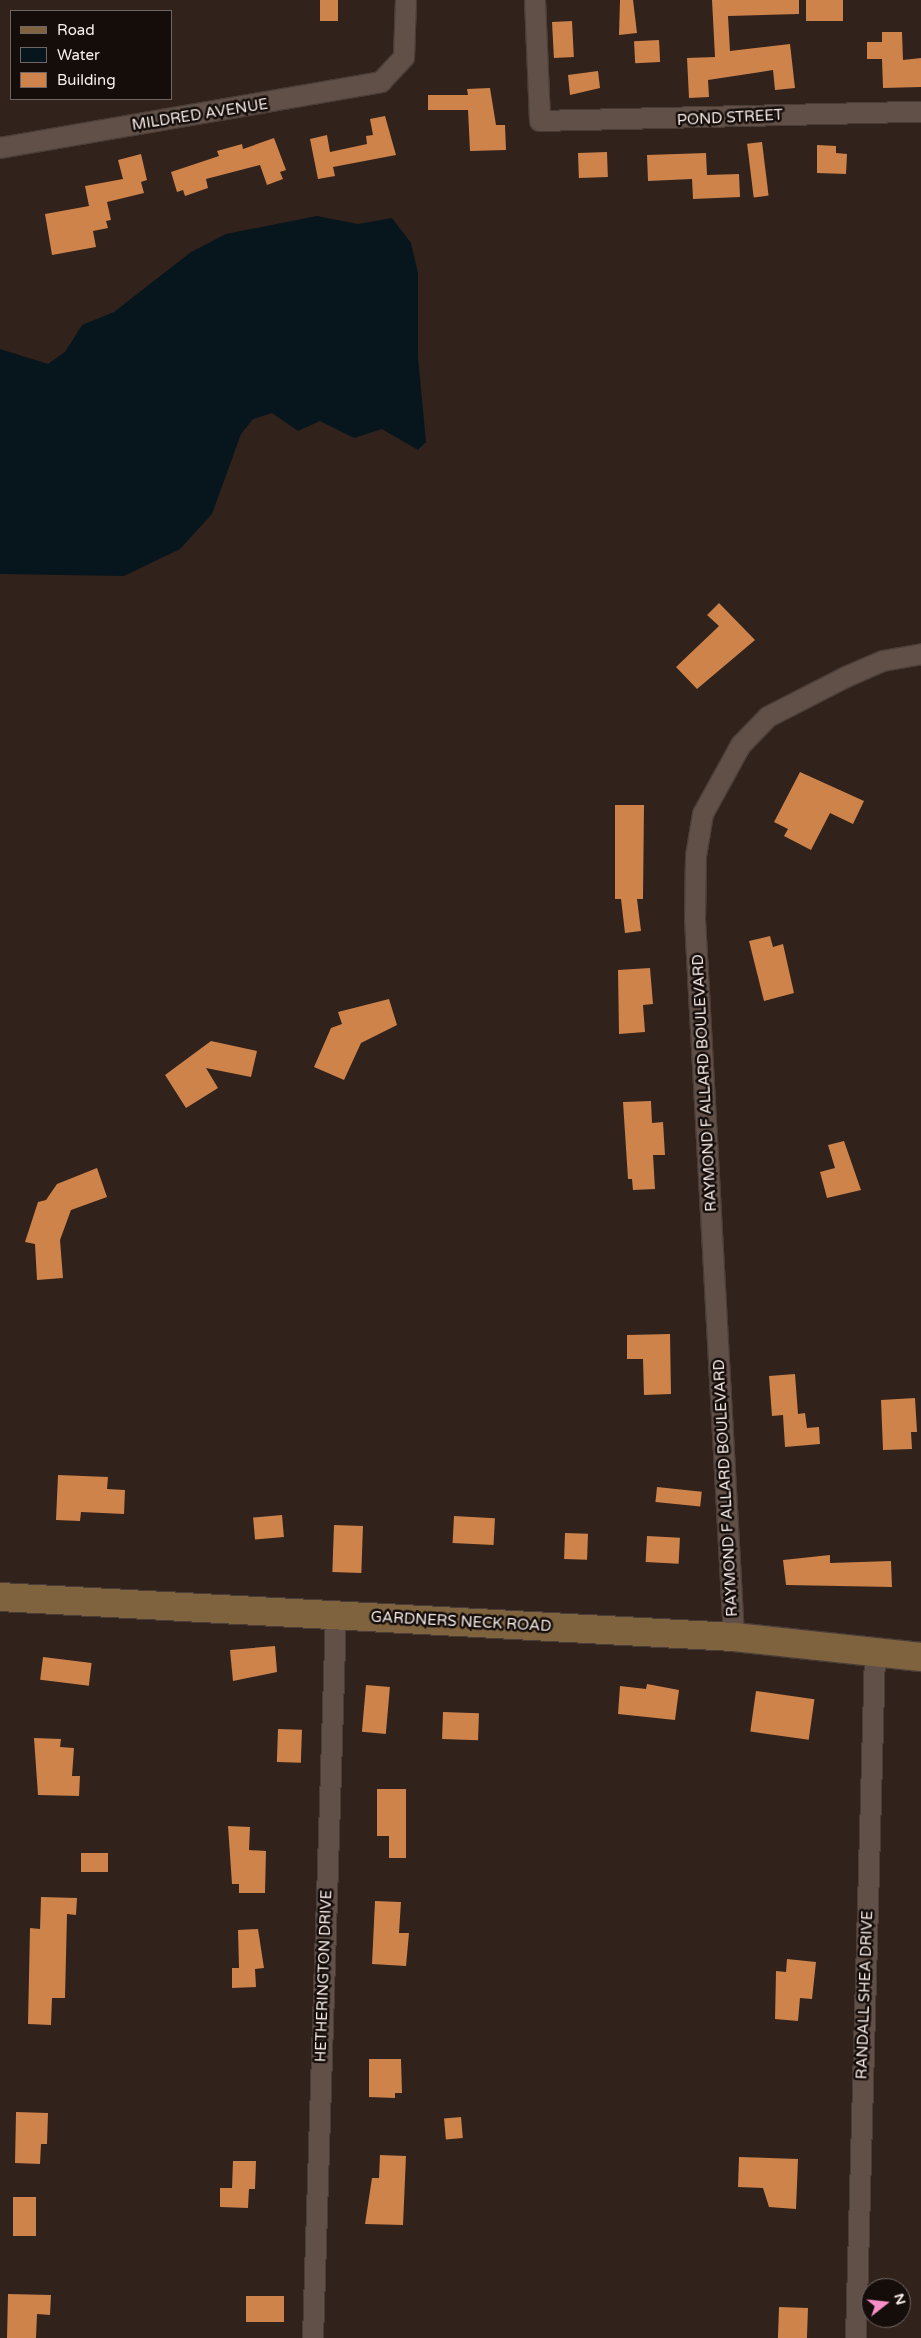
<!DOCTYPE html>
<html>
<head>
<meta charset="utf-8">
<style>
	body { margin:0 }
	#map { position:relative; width:921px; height:2338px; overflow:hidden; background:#31221b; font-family:"Varela Round",sans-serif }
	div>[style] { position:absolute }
	.water>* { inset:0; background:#07161c }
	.building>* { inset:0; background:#ce834b; transform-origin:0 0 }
	.roads { filter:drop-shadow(1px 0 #4a3d38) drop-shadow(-1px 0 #4a3d38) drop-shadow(0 1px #4a3d38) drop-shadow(0 -1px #4a3d38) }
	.street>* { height:20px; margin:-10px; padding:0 10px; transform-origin:10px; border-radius:10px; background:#615048 }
	.secondary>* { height:28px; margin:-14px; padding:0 14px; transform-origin:14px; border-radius:14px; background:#7f633f }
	span { translate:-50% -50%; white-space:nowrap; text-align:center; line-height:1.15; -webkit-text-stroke:5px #140d0a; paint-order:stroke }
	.street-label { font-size:15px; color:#faefeb }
	.legend { position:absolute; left:10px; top:10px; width:162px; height:90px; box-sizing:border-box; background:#140d0a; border:1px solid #706764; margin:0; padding:6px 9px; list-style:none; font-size:15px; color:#faefeb }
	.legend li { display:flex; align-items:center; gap:10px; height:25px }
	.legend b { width:25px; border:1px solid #706764 }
	.north { position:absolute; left:861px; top:2278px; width:50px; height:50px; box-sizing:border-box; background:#140d0a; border:1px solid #706764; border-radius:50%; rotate:74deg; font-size:14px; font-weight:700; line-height:20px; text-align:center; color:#faefeb }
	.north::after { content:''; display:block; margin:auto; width:18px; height:22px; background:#f98fc9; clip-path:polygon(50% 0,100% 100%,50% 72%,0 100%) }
</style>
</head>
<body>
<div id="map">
	<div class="water">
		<i style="clip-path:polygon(317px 216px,358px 224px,392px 218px,411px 243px,418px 273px,418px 357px,426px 442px,418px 450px,382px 429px,354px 438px,320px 421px,298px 431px,272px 413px,253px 419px,241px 434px,212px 514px,180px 549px,124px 576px,0 574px,0 349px,48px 364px,65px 352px,82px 325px,114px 312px,191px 252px,226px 234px)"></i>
	</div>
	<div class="building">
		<i style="left:320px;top:0;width:18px;height:21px"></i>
		<i style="clip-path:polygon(620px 0,633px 0,637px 33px,619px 35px)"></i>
		<i style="clip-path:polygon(712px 0,799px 0,799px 14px,728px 16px,730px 51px,790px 44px,795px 88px,775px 90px,773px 70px,708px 80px,709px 97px,689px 98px,687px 58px,715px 57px)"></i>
		<i style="left:806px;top:0;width:37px;height:21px"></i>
		<i style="left:572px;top:21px;width:36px;height:20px;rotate:87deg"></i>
		<i style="clip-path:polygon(882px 32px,902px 32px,903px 60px,921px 58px,921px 87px,883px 88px,882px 59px,867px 59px,867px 42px,882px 42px)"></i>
		<i style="left:659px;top:40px;width:22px;height:25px;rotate:87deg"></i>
		<i style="clip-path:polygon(598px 71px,600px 88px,570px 95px,568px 75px)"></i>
		<i style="clip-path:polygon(490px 88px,496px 125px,505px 125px,506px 150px,470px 151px,468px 110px,428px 110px,428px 95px,468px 95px,467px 89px)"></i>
		<i style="clip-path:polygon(385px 116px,396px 155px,333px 167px,335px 176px,318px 179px,310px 139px,327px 135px,330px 152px,367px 144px,366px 136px,373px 135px,370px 119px)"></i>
		<i style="clip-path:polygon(274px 138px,286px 170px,280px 172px,283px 179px,267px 185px,260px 165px,206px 179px,208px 188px,185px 196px,183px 190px,177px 192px,171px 172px,219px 156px,217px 151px,242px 144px,243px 149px)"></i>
		<i style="left:762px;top:142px;width:54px;height:15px;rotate:83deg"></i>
		<i style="clip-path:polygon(817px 145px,836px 146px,836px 153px,847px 154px,846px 174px,817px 173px)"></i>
		<i style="left:607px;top:152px;width:25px;height:29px;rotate:88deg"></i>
		<i style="clip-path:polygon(706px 153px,707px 175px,739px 174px,740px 197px,693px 199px,692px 179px,648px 181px,647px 155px)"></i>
		<i style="clip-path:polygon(141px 154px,147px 180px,141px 182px,144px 193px,107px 202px,111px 220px,106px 221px,108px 228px,93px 231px,96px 247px,52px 255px,45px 214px,89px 206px,85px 186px,123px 179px,118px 160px)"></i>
		<i style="clip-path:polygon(719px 603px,755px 640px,697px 689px,676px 667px,719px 626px,707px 615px)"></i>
		<i style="clip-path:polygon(800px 772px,864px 801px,853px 824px,830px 813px,811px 850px,784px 836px,788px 829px,774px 822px)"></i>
		<i style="clip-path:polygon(615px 805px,644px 805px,643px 899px,637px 899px,641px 931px,625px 933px,621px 899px,615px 899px)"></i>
		<i style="clip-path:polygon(770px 936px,773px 947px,783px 944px,794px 993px,764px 1001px,749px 941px)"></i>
		<i style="clip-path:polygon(650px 968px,653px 1004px,643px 1005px,645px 1032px,619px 1034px,618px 970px)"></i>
		<i style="clip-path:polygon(389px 999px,397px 1025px,361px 1043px,344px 1080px,314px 1067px,331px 1028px,342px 1024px,338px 1012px)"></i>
		<i style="clip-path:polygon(211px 1041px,257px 1051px,251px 1077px,206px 1068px,218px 1088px,186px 1108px,165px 1075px)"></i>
		<i style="clip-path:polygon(651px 1101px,652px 1123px,663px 1122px,665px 1155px,653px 1155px,655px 1189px,633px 1190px,632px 1179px,628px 1179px,623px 1102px)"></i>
		<i style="clip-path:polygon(844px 1141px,861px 1190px,827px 1198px,820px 1172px,835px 1168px,828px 1145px)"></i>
		<i style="clip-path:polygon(97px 1168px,107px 1197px,71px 1210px,60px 1240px,63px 1278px,37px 1280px,35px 1244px,25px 1242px,38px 1202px,46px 1200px,57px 1184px)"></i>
		<i style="clip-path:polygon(670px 1334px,671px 1394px,644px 1395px,643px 1359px,627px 1359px,627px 1335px)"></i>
		<i style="clip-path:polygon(795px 1374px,798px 1414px,805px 1413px,807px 1428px,819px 1427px,820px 1444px,785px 1447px,783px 1415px,772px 1416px,769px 1376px)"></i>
		<i style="clip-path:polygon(915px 1398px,917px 1432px,911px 1432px,912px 1449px,883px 1450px,881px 1400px)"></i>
		<i style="clip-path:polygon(58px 1475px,108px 1477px,107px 1489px,125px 1490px,124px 1514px,81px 1512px,80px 1521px,56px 1520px)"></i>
		<i style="left:657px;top:1487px;width:45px;height:15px;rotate:6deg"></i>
		<i style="left:282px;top:1515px;width:22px;height:29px;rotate:85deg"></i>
		<i style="left:454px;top:1516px;width:41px;height:27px;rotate:3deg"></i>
		<i style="left:334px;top:1525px;width:29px;height:47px;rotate:2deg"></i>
		<i style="left:565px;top:1533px;width:23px;height:26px;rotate:2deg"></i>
		<i style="left:647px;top:1536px;width:33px;height:26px;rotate:3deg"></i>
		<i style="clip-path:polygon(830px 1555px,830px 1563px,891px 1561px,892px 1587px,786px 1585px,783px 1560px)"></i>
		<i style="clip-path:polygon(275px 1646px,277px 1672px,233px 1681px,230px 1650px)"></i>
		<i style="left:43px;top:1657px;width:49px;height:23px;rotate:7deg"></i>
		<i style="clip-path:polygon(647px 1684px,679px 1690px,675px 1720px,618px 1714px,620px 1686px,646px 1689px)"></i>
		<i style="left:366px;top:1685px;width:24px;height:47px;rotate:5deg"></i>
		<i style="left:756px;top:1691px;width:59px;height:41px;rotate:8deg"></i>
		<i style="left:443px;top:1712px;width:36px;height:27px;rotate:2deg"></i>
		<i style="left:278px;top:1729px;width:24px;height:33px;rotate:2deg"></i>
		<i style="clip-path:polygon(34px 1738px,61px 1739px,60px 1747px,74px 1748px,72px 1776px,80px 1776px,79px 1796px,38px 1795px)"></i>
		<i style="clip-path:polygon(377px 1789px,406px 1789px,406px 1858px,389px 1858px,389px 1836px,377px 1836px)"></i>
		<i style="clip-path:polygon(228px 1826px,250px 1827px,249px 1850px,266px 1851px,265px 1893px,239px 1893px,239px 1884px,232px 1884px)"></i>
		<i style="left:81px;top:1853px;width:27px;height:19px"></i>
		<i style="clip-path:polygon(41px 1897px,77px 1898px,76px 1915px,67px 1914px,65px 1998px,52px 1998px,51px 2025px,28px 2024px,30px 1928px,40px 1929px)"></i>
		<i style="clip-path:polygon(375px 1901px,401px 1902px,399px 1933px,409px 1933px,406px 1966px,372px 1964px)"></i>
		<i style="clip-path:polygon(258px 1929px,264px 1968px,255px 1969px,256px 1987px,232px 1988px,232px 1968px,239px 1968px,238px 1930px)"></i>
		<i style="clip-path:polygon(787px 1959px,816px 1962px,812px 1999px,800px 1998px,798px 2021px,775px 2019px,776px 1971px,786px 1972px)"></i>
		<i style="clip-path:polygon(369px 2059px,401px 2059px,402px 2093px,395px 2093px,395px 2098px,369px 2097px)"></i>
		<i style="clip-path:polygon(16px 2112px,48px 2113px,47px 2144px,41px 2144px,40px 2164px,15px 2163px)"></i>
		<i style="left:461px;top:2117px;width:21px;height:17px;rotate:85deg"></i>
		<i style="clip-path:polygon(380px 2155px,406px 2156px,403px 2225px,365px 2224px,372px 2178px,379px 2178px)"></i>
		<i style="clip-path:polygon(739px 2157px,798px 2159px,796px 2209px,769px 2207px,763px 2188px,738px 2187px)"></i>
		<i style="clip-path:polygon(233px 2161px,256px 2161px,255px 2189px,249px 2189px,248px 2208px,220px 2207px,220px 2188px,232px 2188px)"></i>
		<i style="left:13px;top:2197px;width:23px;height:39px"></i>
		<i style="clip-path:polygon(8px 2294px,51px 2295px,50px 2315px,37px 2314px,36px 2338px,7px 2338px)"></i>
		<i style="left:246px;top:2296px;width:38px;height:26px"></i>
		<i style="left:779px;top:2307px;width:29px;height:31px;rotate:2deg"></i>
	</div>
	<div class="roads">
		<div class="street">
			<i style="left:535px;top:0;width:121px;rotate:87.6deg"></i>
			<i style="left:540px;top:121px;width:381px;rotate:-1.4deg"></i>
			<i style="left:0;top:148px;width:387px;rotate:-9.8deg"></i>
			<i style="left:381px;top:82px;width:34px;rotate:-47deg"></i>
			<i style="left:404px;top:57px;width:57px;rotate:-88deg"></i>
			<i style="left:734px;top:1637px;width:718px;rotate:-93.11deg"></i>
			<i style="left:695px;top:920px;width:64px;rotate:-89.1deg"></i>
			<i style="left:696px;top:856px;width:43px;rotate:-80.5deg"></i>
			<i style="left:703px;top:814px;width:79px;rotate:-61.2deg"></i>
			<i style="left:741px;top:745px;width:39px;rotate:-46deg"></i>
			<i style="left:768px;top:717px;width:88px;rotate:-27.1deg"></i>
			<i style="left:846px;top:677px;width:40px;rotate:-23.4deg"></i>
			<i style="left:883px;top:661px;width:39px;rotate:-10deg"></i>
			<i style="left:313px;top:2338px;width:723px;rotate:-88.18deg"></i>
			<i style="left:856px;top:2338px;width:686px;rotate:-88.41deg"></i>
		</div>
		<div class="secondary">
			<i style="left:0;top:1597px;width:735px;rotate:3.12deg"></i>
			<i style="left:734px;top:1637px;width:188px;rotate:6.1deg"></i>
		</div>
	</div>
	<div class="street-label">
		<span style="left:200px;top:115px;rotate:-9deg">MILDRED AVENUE</span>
		<span style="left:730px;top:118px;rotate:-3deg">POND STREET</span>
		<span style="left:705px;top:1083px;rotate:-93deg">RAYMOND F ALLARD BOULEVARD</span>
		<span style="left:726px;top:1488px;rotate:-93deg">RAYMOND F ALLARD BOULEVARD</span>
		<span style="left:461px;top:1622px;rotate:3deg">GARDNERS NECK ROAD</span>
		<span style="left:324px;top:1976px;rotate:-88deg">HETHERINGTON DRIVE</span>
		<span style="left:865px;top:1995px;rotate:-88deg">RANDALL SHEA DRIVE</span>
	</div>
	<ul class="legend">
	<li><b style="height:6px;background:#7f633f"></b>Road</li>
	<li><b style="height:14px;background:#07161c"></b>Water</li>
	<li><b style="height:14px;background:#ce834b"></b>Building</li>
	</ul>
	<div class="north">N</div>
</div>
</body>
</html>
